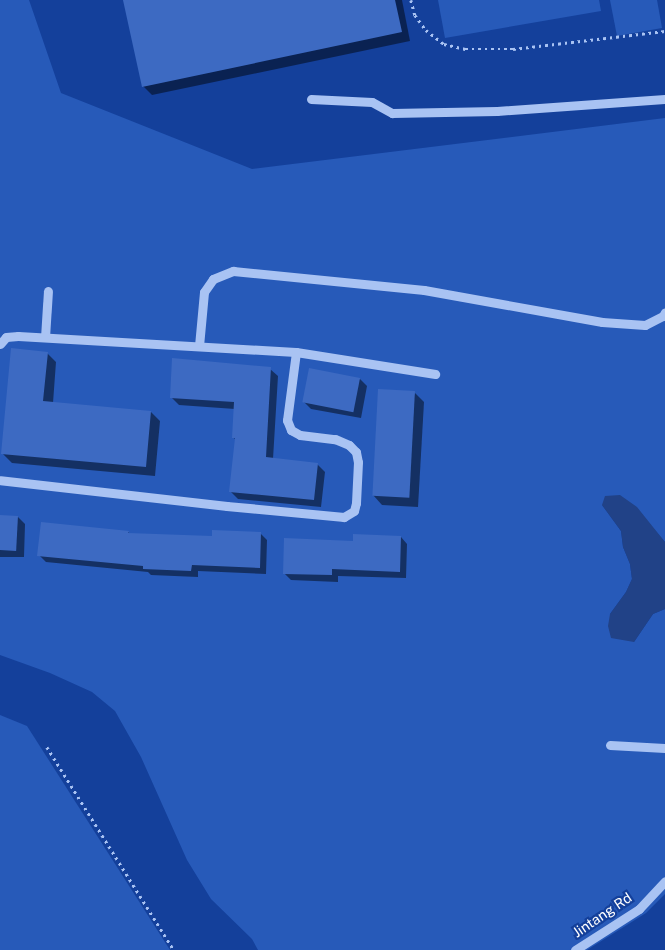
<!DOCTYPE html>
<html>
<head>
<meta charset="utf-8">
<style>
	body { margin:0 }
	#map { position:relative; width:665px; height:950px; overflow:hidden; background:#14409b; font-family:"Public Sans",sans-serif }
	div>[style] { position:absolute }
	.green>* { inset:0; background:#275ab9 }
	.water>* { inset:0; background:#214287 }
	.shadow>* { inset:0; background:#0007 }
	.building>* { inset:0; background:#3d6ac2; transform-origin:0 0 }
	.path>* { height:2.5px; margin-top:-1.25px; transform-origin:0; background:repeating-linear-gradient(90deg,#a9c3f3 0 2.5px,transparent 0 6.5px) }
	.minor>* { height:9px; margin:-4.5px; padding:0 4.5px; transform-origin:4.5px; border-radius:4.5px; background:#a9c3f3 }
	span { translate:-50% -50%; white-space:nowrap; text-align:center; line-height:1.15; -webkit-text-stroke:4.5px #14409b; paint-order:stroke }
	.street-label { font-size:14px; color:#fff }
</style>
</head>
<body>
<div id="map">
	<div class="green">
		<i style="clip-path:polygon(0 0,29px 0,61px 93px,252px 169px,665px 118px,665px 542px,653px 528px,602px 505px,621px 531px,623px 547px,630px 564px,632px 579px,626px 592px,610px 614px,634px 642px,653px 614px,665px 609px,665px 894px,646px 913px,587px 950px,258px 950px,252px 939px,211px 899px,187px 860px,141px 757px,115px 711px,92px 692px,50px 673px,0 655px)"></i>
		<i style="clip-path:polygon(438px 0,599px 0,601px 11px,445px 38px)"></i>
		<i style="clip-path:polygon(610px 0,657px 0,662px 28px,617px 36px)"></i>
		<i style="clip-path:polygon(0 715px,27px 726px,170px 950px,0 950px)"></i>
	</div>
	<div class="water">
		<i style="clip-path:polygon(620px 495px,637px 507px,665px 542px,665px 609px,653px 614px,634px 642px,611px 638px,608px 626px,610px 614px,626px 592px,632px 579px,630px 564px,623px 547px,621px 531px,602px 505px,605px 496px)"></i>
	</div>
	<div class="shadow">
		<i style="clip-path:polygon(124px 0,402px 0,410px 41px,152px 95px,143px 86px)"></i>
		<i style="clip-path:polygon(47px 353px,56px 362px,53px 403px,151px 412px,160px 421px,155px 476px,12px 463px,3px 454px)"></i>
		<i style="clip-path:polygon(270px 369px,278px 376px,273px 459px,317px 464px,325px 472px,321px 507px,238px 499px,230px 491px,236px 440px,234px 438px,235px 409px,179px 405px,171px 397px)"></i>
		<i style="clip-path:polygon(360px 379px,367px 386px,361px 418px,311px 409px,304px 402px)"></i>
		<i style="clip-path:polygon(415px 393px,424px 402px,418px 507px,382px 505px,373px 495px)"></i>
		<i style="clip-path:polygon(0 516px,18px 517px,25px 524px,24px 557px,0 557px)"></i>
		<i style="clip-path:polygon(128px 532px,130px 534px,213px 537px,260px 533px,267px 540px,266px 574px,198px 571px,198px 577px,151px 575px,148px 572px,46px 562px,39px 555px)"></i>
		<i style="clip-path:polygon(401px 537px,407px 544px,406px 578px,338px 576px,338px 582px,291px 580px,284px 573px,354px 542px)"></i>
	</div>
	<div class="building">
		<i style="clip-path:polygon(123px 0,395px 0,402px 32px,142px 87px)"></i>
		<i style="clip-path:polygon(11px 348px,48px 352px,43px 401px,151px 411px,146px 467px,1px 454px)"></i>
		<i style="clip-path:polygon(172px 358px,271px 367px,266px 457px,318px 463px,314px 500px,229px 492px,235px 438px,232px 438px,234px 402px,170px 398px)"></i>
		<i style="left:309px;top:368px;width:52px;height:35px;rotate:11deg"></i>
		<i style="left:378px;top:389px;width:37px;height:107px;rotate:3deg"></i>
		<i style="left:0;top:515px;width:18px;height:35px;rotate:3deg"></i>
		<i style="clip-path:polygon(41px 522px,129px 531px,128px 533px,212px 536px,212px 530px,261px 532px,260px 568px,192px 565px,191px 571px,143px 569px,143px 566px,37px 556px)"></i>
		<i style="clip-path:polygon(353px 534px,401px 536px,400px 572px,332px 569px,332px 575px,283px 574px,284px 538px,353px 541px)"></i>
	</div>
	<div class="path">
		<i style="left:411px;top:0;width:16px;rotate:75deg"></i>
		<i style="left:415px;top:15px;width:19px;rotate:54deg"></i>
		<i style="left:426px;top:30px;width:23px;rotate:38deg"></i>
		<i style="left:444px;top:44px;width:22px;rotate:13deg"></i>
		<i style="left:465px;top:49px;width:48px"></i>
		<i style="left:513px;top:49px;width:153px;rotate:-6.8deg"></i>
		<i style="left:47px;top:747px;width:239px;rotate:58deg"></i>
	</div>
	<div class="minor">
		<i style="left:311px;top:99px;width:61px;rotate:2.8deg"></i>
		<i style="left:372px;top:102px;width:23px;rotate:29deg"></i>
		<i style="left:392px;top:113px;width:105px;rotate:-1.1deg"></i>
		<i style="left:497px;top:111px;width:168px;rotate:-4.1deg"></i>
		<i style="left:45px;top:337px;width:46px;rotate:-86.3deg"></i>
		<i style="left:0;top:344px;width:9px;rotate:-49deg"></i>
		<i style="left:6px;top:337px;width:12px;rotate:-5deg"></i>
		<i style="left:18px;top:336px;width:278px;rotate:3.3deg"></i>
		<i style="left:296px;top:352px;width:69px;rotate:97.5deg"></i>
		<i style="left:287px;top:420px;width:11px;rotate:68deg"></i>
		<i style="left:291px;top:430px;width:10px;rotate:29deg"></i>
		<i style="left:300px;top:435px;width:35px;rotate:7deg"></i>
		<i style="left:335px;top:439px;width:15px;rotate:23deg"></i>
		<i style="left:349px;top:445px;width:10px;rotate:45deg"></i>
		<i style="left:356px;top:452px;width:10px;rotate:79deg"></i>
		<i style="left:358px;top:462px;width:41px;rotate:92.8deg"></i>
		<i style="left:356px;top:503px;width:8px;rotate:104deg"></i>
		<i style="left:354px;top:511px;width:12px;rotate:149deg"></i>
		<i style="left:344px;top:517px;width:118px;rotate:-174.6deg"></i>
		<i style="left:227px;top:506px;width:228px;rotate:-173.5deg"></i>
		<i style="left:199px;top:346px;width:54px;rotate:-84.7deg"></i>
		<i style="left:204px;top:292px;width:16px;rotate:-55deg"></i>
		<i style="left:213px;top:279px;width:22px;rotate:-22deg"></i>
		<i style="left:233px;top:271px;width:192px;rotate:5.7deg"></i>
		<i style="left:424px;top:290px;width:181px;rotate:10.2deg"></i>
		<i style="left:602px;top:322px;width:43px;rotate:4deg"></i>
		<i style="left:645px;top:325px;width:20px;rotate:-27deg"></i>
		<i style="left:663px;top:316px;width:4px;rotate:-63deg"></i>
		<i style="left:296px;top:352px;width:141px;rotate:9deg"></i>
		<i style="left:610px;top:745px;width:55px;rotate:3.1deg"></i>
		<i style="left:575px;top:950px;width:76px;rotate:-32.6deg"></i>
		<i style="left:639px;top:909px;width:38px;rotate:-47deg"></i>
	</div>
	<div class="street-label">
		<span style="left:602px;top:915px;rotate:-34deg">Jintang Rd</span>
	</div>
</div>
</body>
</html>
